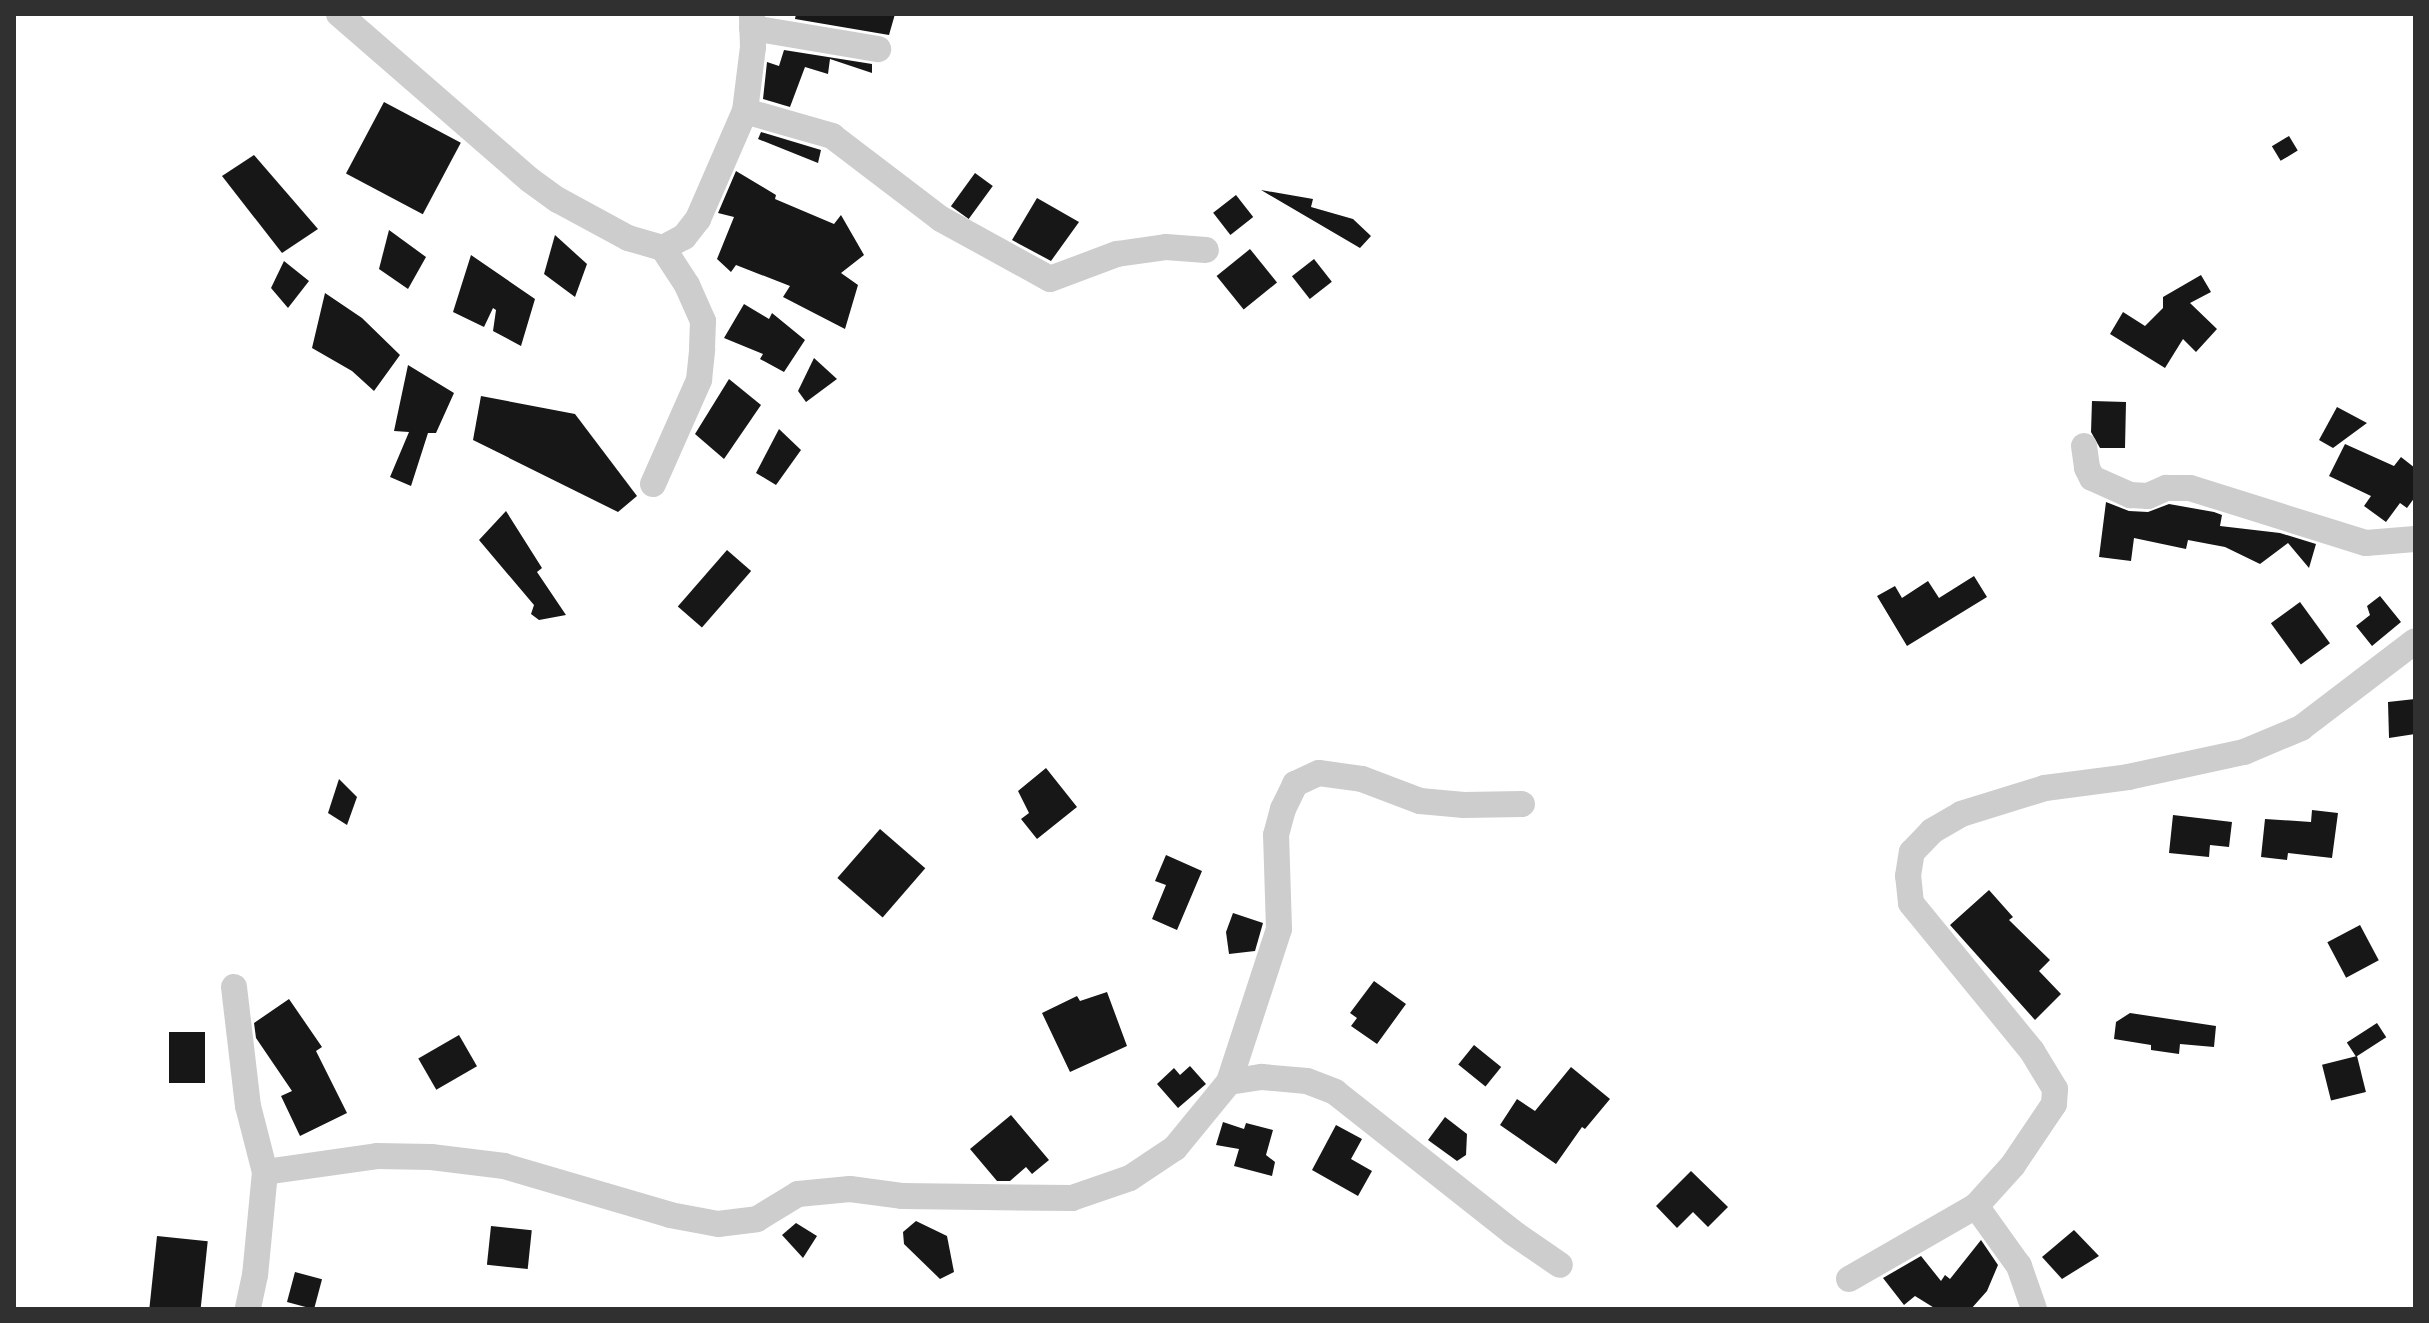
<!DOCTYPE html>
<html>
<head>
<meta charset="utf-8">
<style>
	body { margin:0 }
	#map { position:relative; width:2429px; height:1323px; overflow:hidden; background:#fff; font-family:"Public Sans",sans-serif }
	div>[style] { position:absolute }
	.building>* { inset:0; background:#171717; transform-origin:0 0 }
	.street>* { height:26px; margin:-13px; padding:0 13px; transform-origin:13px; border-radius:13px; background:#cdcdcd }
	span { translate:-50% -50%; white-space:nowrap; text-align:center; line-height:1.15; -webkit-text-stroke:8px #fff; paint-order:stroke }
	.frame { position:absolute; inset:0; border:16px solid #303030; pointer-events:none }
</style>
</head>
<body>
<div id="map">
	<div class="building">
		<i style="clip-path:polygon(796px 14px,895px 14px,889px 35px,795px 19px)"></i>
		<i style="clip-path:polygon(784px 50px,872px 64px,872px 73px,830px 59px,828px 74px,805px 67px,790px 107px,763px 99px,767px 62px,779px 66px)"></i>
		<i style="left:384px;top:102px;width:87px;height:81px;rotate:28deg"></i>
		<i style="clip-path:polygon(761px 132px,821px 150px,818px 163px,758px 139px)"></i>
		<i style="left:2289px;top:136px;width:17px;height:20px;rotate:59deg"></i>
		<i style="clip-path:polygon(254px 155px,318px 229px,282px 253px,222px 176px)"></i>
		<i style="clip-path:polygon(736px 171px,776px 195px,775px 199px,834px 224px,841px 215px,864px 255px,841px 273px,858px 285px,845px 329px,783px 297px,790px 286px,736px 265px,731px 272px,717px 259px,734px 217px,718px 213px)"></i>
		<i style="left:975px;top:173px;width:22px;height:41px;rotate:36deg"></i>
		<i style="clip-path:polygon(1261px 190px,1313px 199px,1311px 207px,1353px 219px,1371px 236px,1360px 248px)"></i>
		<i style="left:1236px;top:195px;width:28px;height:29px;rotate:52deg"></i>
		<i style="clip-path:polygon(1037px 198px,1079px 222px,1051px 261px,1012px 240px)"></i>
		<i style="clip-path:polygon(389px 230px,426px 257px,408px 289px,379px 269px)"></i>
		<i style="clip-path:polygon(555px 235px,587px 264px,575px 297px,544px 274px)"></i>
		<i style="left:1250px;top:249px;width:43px;height:43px;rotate:51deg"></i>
		<i style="clip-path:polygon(471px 255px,535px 299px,521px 346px,493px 331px,496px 310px,493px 308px,484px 327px,453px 312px)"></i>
		<i style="left:1314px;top:259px;width:29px;height:28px;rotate:52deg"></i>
		<i style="clip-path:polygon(284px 261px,309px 281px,288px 308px,271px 288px)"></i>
		<i style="clip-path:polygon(2201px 275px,2211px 292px,2190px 303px,2217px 329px,2196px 352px,2183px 339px,2165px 368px,2110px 334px,2123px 312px,2145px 326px,2163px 308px,2163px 297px)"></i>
		<i style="clip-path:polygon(325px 293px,362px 318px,400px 355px,374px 391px,352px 371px,312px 348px)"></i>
		<i style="clip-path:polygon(744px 304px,769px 319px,772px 313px,805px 340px,784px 372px,760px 359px,763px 354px,724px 338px)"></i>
		<i style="clip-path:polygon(814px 358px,837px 379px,806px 402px,798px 391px)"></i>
		<i style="clip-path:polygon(408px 365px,454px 393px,436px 433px,428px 433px,411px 486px,390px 477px,409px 432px,394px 431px)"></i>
		<i style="clip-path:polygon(729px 379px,761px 405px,724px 459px,695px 434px)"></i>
		<i style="clip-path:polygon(481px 396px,575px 414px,637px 496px,618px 512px,473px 440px)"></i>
		<i style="clip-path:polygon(2092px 401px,2126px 402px,2125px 448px,2100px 448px,2091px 432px)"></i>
		<i style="clip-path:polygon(2337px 407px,2367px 423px,2333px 448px,2319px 440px)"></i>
		<i style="clip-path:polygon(779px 429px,801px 450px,776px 485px,756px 473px)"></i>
		<i style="clip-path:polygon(2345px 444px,2394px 466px,2401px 457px,2415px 468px,2415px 497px,2407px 508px,2400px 503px,2386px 522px,2364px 506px,2371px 496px,2329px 476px)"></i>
		<i style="clip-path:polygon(2106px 502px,2129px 511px,2148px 512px,2169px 504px,2214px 512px,2222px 515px,2220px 526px,2280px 533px,2316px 544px,2309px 568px,2288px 543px,2260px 564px,2225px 547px,2188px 540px,2186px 549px,2134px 538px,2131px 561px,2099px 557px)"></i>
		<i style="clip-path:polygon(506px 511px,542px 568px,537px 572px,566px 615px,539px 620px,531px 614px,534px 605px,479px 540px)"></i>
		<i style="left:727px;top:550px;width:32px;height:75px;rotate:41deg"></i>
		<i style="clip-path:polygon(1974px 576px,1987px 597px,1907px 646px,1877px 596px,1895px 586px,1902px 598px,1928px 581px,1939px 598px)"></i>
		<i style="clip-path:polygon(2380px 596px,2401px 622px,2372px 646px,2356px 626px,2370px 615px,2367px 606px)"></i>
		<i style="left:2300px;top:602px;width:51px;height:36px;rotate:54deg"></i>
		<i style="clip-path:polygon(2415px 699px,2415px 734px,2389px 738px,2388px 702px)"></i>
		<i style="clip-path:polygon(1046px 768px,1077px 807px,1037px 839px,1021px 819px,1029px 813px,1018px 791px)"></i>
		<i style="clip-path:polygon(339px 779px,357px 797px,347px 825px,328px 813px)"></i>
		<i style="clip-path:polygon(2312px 810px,2338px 813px,2332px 858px,2288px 853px,2287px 860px,2261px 857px,2265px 819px,2311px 822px)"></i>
		<i style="clip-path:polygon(2173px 815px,2232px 822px,2229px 847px,2210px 845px,2209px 857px,2169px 853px)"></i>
		<i style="left:880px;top:829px;width:60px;height:65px;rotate:41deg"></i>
		<i style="clip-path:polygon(1166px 855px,1202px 871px,1177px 930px,1152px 919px,1166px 885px,1155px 881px)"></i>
		<i style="clip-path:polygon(1989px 890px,2013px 917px,2009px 920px,2050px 960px,2039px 971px,2061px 994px,2035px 1020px,1950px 925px)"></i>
		<i style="clip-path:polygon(1233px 913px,1263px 923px,1255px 951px,1229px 954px,1226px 932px)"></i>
		<i style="left:2360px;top:925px;width:40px;height:37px;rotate:62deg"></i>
		<i style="clip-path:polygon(1374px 981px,1406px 1004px,1377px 1044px,1351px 1026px,1357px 1018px,1350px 1013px)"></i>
		<i style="clip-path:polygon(1107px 992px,1127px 1046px,1070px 1072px,1042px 1013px,1077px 996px,1080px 1001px)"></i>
		<i style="clip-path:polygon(289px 999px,322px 1047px,316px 1051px,347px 1113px,300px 1136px,281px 1096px,292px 1091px,256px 1038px,254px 1023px)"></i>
		<i style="clip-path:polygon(2130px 1013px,2216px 1026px,2214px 1047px,2180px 1044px,2179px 1054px,2151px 1050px,2151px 1045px,2114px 1039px,2116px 1022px)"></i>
		<i style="left:2377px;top:1023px;width:17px;height:36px;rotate:57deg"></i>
		<i style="left:169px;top:1032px;width:36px;height:51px"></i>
		<i style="left:459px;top:1035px;width:36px;height:47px;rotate:60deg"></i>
		<i style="left:1474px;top:1045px;width:35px;height:25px;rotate:39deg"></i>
		<i style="left:2357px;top:1056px;width:37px;height:36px;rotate:76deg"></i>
		<i style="clip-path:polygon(1190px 1066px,1206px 1084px,1178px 1108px,1157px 1084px,1174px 1068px,1180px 1075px)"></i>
		<i style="clip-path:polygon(1571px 1067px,1610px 1099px,1585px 1129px,1582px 1127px,1556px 1164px,1500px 1125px,1517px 1099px,1535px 1111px)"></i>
		<i style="clip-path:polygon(1011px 1115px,1049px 1160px,1032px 1174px,1026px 1167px,1010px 1181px,997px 1181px,970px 1149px)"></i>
		<i style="clip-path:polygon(1445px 1117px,1467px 1134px,1466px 1155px,1457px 1161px,1428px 1140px)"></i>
		<i style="clip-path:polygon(1223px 1122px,1244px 1129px,1246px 1123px,1273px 1130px,1266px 1155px,1275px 1162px,1272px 1176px,1234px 1166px,1239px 1149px,1216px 1145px)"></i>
		<i style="clip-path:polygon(1336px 1125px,1362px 1139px,1351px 1159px,1372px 1171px,1358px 1196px,1312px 1170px)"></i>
		<i style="clip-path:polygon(1691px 1171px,1728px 1207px,1708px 1227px,1693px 1212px,1677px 1228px,1656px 1206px)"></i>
		<i style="clip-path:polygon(916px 1221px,947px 1236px,954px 1272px,940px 1279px,904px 1244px,903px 1232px)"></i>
		<i style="clip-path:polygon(796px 1223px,817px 1236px,803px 1258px,782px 1235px)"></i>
		<i style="left:491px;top:1226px;width:41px;height:39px;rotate:6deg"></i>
		<i style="clip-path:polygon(2074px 1230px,2099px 1256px,2062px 1279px,2042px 1257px)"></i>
		<i style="left:157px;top:1236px;width:51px;height:73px;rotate:6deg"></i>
		<i style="clip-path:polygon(1981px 1240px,1998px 1265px,1987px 1291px,1971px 1309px,1936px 1309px,1915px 1296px,1904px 1305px,1883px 1278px,1921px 1256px,1941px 1281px,1945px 1275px,1950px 1279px)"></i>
		<i style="left:295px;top:1272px;width:28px;height:31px;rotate:15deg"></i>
	</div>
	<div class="street">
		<i style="left:339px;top:14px;width:253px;rotate:41deg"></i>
		<i style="left:530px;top:180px;width:34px;rotate:36deg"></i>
		<i style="left:558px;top:200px;width:80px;rotate:28.5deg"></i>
		<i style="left:628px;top:238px;width:36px;rotate:16deg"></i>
		<i style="left:663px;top:248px;width:24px;rotate:-28deg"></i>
		<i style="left:684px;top:237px;width:23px;rotate:-52deg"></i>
		<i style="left:698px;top:219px;width:118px;rotate:-66.5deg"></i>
		<i style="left:745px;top:111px;width:64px;rotate:-82.9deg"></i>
		<i style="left:753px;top:47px;width:33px;rotate:-92deg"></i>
		<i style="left:752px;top:28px;width:128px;rotate:9.5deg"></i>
		<i style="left:745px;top:111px;width:91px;rotate:16deg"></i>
		<i style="left:832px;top:136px;width:137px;rotate:37.3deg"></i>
		<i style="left:941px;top:219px;width:124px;rotate:28.8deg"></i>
		<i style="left:1050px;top:279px;width:72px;rotate:-20.5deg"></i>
		<i style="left:1117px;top:254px;width:49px;rotate:-8.1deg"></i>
		<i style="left:1166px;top:247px;width:40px;rotate:4.3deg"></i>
		<i style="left:2084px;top:446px;width:22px;rotate:82deg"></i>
		<i style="left:2087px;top:468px;width:11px;rotate:63deg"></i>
		<i style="left:2092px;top:478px;width:42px;rotate:24.1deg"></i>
		<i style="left:2130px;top:495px;width:18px;rotate:3deg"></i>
		<i style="left:2148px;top:496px;width:20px;rotate:-24deg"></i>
		<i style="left:2166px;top:488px;width:24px"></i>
		<i style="left:2190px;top:488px;width:184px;rotate:17.4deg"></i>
		<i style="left:2366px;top:543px;width:49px;rotate:-4.7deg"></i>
		<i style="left:653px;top:484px;width:114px;rotate:-66.1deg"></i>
		<i style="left:699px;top:380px;width:31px;rotate:-84deg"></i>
		<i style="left:702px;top:349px;width:28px;rotate:-88deg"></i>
		<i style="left:703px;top:321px;width:39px;rotate:-114deg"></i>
		<i style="left:687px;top:285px;width:44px;rotate:-123deg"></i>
		<i style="left:234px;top:987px;width:120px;rotate:83.3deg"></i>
		<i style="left:248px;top:1106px;width:68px;rotate:75.6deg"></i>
		<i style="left:265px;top:1172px;width:103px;rotate:95.5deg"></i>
		<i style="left:255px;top:1275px;width:35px;rotate:102deg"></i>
		<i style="left:1229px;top:1082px;width:33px;rotate:-9deg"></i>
		<i style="left:1262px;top:1077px;width:45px;rotate:5.1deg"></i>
		<i style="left:1307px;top:1081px;width:30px;rotate:21deg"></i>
		<i style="left:1335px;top:1092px;width:226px;rotate:38.3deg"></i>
		<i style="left:1512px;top:1232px;width:58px;rotate:34.5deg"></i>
		<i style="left:265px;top:1172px;width:113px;rotate:-8.1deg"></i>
		<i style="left:377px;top:1156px;width:54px;rotate:1.1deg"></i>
		<i style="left:431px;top:1157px;width:74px;rotate:7deg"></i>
		<i style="left:504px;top:1166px;width:173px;rotate:16.4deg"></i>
		<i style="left:670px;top:1215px;width:49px;rotate:10.6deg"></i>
		<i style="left:718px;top:1224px;width:39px;rotate:-7deg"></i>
		<i style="left:757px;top:1219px;width:48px;rotate:-31.4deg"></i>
		<i style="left:798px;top:1194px;width:52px;rotate:-5.5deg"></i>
		<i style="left:850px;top:1189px;width:52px;rotate:7.7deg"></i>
		<i style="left:902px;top:1196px;width:170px;rotate:0.7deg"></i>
		<i style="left:1072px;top:1198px;width:61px;rotate:-19deg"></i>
		<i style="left:1130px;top:1178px;width:54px;rotate:-33.7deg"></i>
		<i style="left:1175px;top:1148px;width:85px;rotate:-50.7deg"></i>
		<i style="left:1229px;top:1082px;width:161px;rotate:-71.9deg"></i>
		<i style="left:1279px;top:929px;width:94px;rotate:-91.8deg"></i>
		<i style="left:1276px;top:835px;width:27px;rotate:-75deg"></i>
		<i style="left:1283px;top:809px;width:28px;rotate:-64deg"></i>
		<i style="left:1295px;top:784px;width:26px;rotate:-25deg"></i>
		<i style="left:1319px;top:773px;width:43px;rotate:7.9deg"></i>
		<i style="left:1362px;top:779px;width:62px;rotate:20.8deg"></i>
		<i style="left:1420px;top:801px;width:44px;rotate:5.2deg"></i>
		<i style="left:1464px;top:805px;width:58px;rotate:-1deg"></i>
		<i style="left:1849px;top:1279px;width:146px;rotate:-29.9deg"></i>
		<i style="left:2034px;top:1309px;width:46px;rotate:-109.2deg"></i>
		<i style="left:2019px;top:1266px;width:74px;rotate:-125.6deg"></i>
		<i style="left:1976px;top:1206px;width:55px;rotate:-47.9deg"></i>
		<i style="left:2013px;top:1165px;width:73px;rotate:-56.1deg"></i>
		<i style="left:2054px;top:1104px;width:15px;rotate:-86deg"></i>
		<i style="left:2055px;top:1089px;width:44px;rotate:-121.2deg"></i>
		<i style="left:2032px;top:1051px;width:191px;rotate:-129.3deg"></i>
		<i style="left:1911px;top:903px;width:27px;rotate:-96deg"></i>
		<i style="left:1908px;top:876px;width:24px;rotate:-81deg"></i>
		<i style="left:1912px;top:852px;width:29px;rotate:-46deg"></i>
		<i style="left:1932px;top:831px;width:34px;rotate:-30deg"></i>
		<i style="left:1961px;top:814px;width:88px;rotate:-17.2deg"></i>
		<i style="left:2045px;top:788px;width:84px;rotate:-7.5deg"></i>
		<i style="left:2128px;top:777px;width:119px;rotate:-12.2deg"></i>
		<i style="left:2244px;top:752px;width:62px;rotate:-22.8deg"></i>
		<i style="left:2301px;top:728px;width:143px;rotate:-37.3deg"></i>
	</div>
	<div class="frame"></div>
</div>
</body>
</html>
